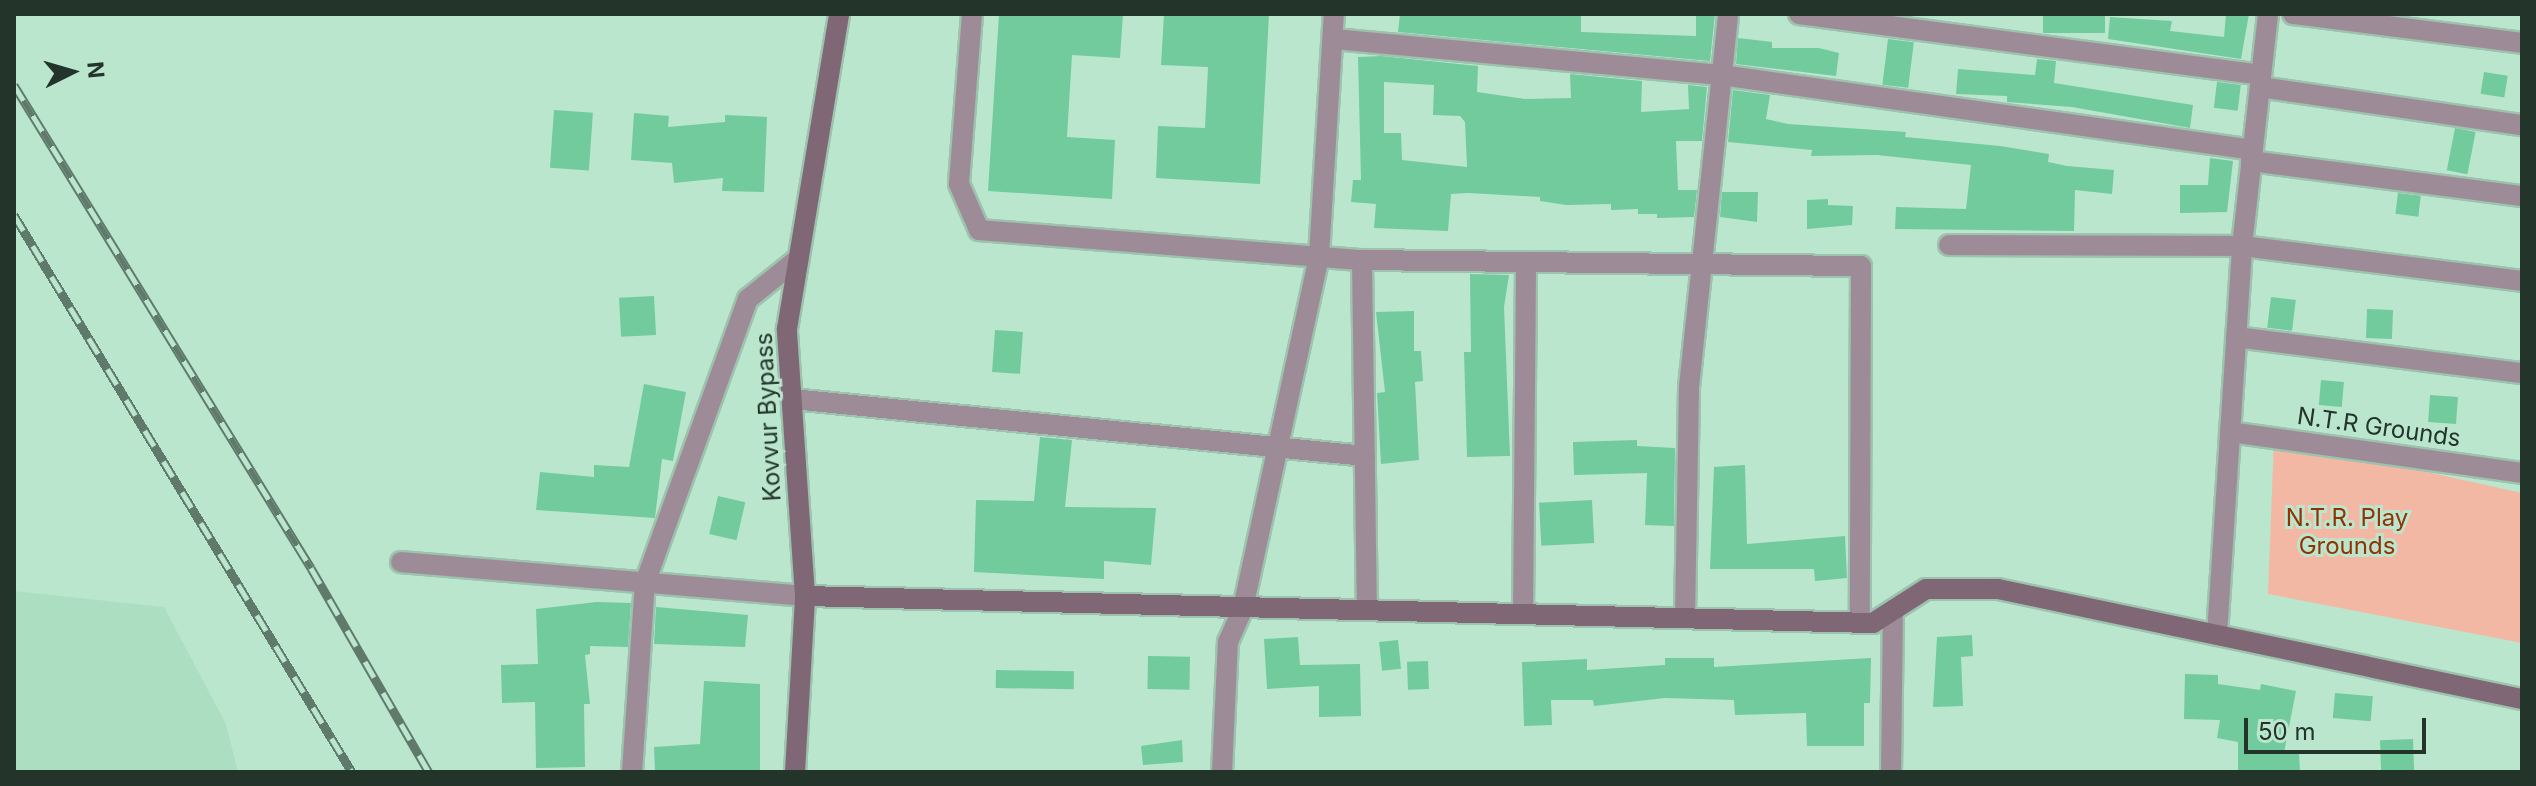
<!DOCTYPE html>
<html>
<head>
<meta charset="utf-8">
<style>
	body { margin:0 }
	#map { position:relative; width:2536px; height:786px; overflow:hidden; background:#bbe6ce; font-family:Inter,sans-serif }
	div>[style] { position:absolute }
	.built>* { inset:0; background:#acdfc2 }
	.green>* { inset:0; background:#f3b8a4 }
	.building>* { inset:0; background:#71cb9d; transform-origin:0 0 }
	.roads { filter:drop-shadow(2px 0 #9dc2ad) drop-shadow(-2px 0 #9dc2ad) drop-shadow(0 2px #9dc2ad) drop-shadow(0 -2px #9dc2ad) }
	.street>* { height:20px; margin:-10px; padding:0 10px; transform-origin:10px; border-radius:10px; background:#9d8c97 }
	.secondary>* { height:20px; margin:-10px; padding:0 10px; transform-origin:10px; border-radius:10px; background:#7f6776 }
	.rail>* { height:9px; margin-top:-4.5px; transform-origin:0; background:repeating-linear-gradient(90deg,#bbe6ce 0 18px,#5f7a6b 0 36px); box-sizing:border-box; border-block:2px solid #5f7a6b }
	span { translate:-50% -50%; white-space:nowrap; text-align:center; line-height:1.15; -webkit-text-stroke:6px #bbe6ce; paint-order:stroke }
	.street-label { font-size:24px; color:#23342b }
	.park-label { font-size:24px; color:#933203 }
	.frame { position:absolute; inset:0; border:16px solid #23342b; pointer-events:none }
	.north { position:absolute; left:32px; top:32px; width:80px; height:80px; -webkit-text-stroke:6px #bbe6ce; paint-order:stroke; rotate:85deg; font-size:22px; font-weight:700; line-height:32px; text-align:center; color:#23342b }
	.north::after { content:''; display:block; margin:auto; width:28px; height:36px; background:#23342b; clip-path:polygon(50% 0,100% 100%,50% 72%,0 100%) }
	.scale { position:absolute; left:2244px; top:718px; width:182px; height:36px; box-sizing:border-box; border:4px solid #23342b; border-top:0; padding-left:10px; font-size:24px; line-height:28px; white-space:nowrap; color:#23342b; -webkit-text-stroke:6px #bbe6ce; paint-order:stroke }
</style>
</head>
<body>
<div id="map">
	<div class="built">
		<i style="clip-path:polygon(14px 591px,164px 607px,226px 724px,238px 772px,14px 772px)"></i>
	</div>
	<div class="green">
		<i style="clip-path:polygon(2274px 438px,2522px 493px,2522px 643px,2268px 594px)"></i>
	</div>
	<div class="building">
		<i style="clip-path:polygon(999px 14px,1123px 14px,1120px 58px,1072px 55px,1067px 137px,1115px 140px,1112px 199px,988px 191px)"></i>
		<i style="clip-path:polygon(1164px 14px,1269px 14px,1260px 184px,1156px 178px,1158px 126px,1205px 128px,1208px 67px,1161px 65px)"></i>
		<i style="clip-path:polygon(1400px 14px,1581px 14px,1581px 32px,1696px 36px,1696px 14px,1715px 14px,1710px 61px,1398px 32px)"></i>
		<i style="left:2043px;top:14px;width:62px;height:19px"></i>
		<i style="clip-path:polygon(2226px 14px,2249px 14px,2241px 59px,2108px 39px,2110px 17px,2172px 21px,2170px 31px,2224px 37px)"></i>
		<i style="clip-path:polygon(1738px 38px,1772px 42px,1772px 48px,1819px 48px,1839px 53px,1836px 76px,1736px 64px)"></i>
		<i style="left:1888px;top:39px;width:26px;height:46px;rotate:7deg"></i>
		<i style="clip-path:polygon(evenodd,1381px 56px,1478px 66px,1477px 92px,1525px 99px,1571px 98px,1570px 74px,1642px 81px,1641px 112px,1689px 109px,1688px 85px,1707px 87px,1702px 141px,1676px 141px,1678px 190px,1697px 190px,1694px 217px,1657px 218px,1657px 214px,1638px 214px,1638px 209px,1611px 210px,1611px 204px,1566px 205px,1540px 201px,1540px 197px,1468px 193px,1451px 194px,1448px 231px,1374px 228px,1376px 204px,1351px 202px,1353px 180px,1361px 180px,1358px 57px,1381px 56px,1384px 82px,1434px 85px,1433px 115px,1460px 116px,1465px 122px,1467px 167px,1402px 160px,1401px 133px,1384px 133px,1384px 82px)"></i>
		<i style="clip-path:polygon(2037px 59px,2056px 61px,2054px 83px,2193px 105px,2190px 128px,2072px 107px,2007px 102px,2007px 96px,1956px 94px,1958px 69px,2035px 75px)"></i>
		<i style="left:2484px;top:72px;width:24px;height:22px;rotate:9deg"></i>
		<i style="left:2217px;top:82px;width:24px;height:26px;rotate:7deg"></i>
		<i style="clip-path:polygon(1733px 90px,1770px 95px,1766px 119px,1788px 124px,1906px 132px,1905px 137px,2000px 146px,2049px 154px,2048px 162px,2067px 166px,2114px 170px,2112px 194px,2075px 190px,2074px 231px,1895px 229px,1896px 207px,1966px 209px,1971px 165px,1877px 155px,1811px 156px,1812px 150px,1728px 142px)"></i>
		<i style="left:554px;top:110px;width:39px;height:58px;rotate:4deg"></i>
		<i style="clip-path:polygon(634px 113px,669px 116px,668px 127px,725px 122px,725px 115px,767px 117px,764px 192px,722px 191px,723px 178px,674px 183px,672px 163px,631px 160px)"></i>
		<i style="left:2455px;top:128px;width:21px;height:43px;rotate:11deg"></i>
		<i style="clip-path:polygon(2210px 158px,2233px 161px,2227px 212px,2180px 213px,2180px 185px,2208px 185px)"></i>
		<i style="clip-path:polygon(1722px 192px,1758px 192px,1757px 222px,1720px 217px)"></i>
		<i style="left:2398px;top:193px;width:23px;height:21px;rotate:7deg"></i>
		<i style="clip-path:polygon(1828px 199px,1828px 205px,1853px 206px,1852px 225px,1807px 229px,1807px 200px)"></i>
		<i style="clip-path:polygon(1470px 274px,1509px 275px,1504px 307px,1510px 456px,1467px 457px,1464px 352px,1471px 352px)"></i>
		<i style="left:654px;top:296px;width:39px;height:35px;rotate:87deg"></i>
		<i style="left:2271px;top:297px;width:25px;height:31px;rotate:7deg"></i>
		<i style="left:2367px;top:309px;width:26px;height:29px;rotate:2deg"></i>
		<i style="clip-path:polygon(1414px 311px,1414px 351px,1421px 351px,1423px 381px,1415px 382px,1419px 460px,1381px 464px,1377px 393px,1385px 392px,1376px 312px)"></i>
		<i style="left:995px;top:330px;width:28px;height:42px;rotate:4deg"></i>
		<i style="left:2321px;top:380px;width:23px;height:25px;rotate:5deg"></i>
		<i style="clip-path:polygon(644px 384px,686px 392px,673px 461px,662px 459px,655px 518px,536px 510px,540px 472px,594px 477px,594px 465px,629px 467px)"></i>
		<i style="left:2430px;top:395px;width:28px;height:27px;rotate:4deg"></i>
		<i style="clip-path:polygon(1040px 437px,1072px 440px,1065px 507px,1156px 508px,1151px 565px,1104px 561px,1104px 579px,974px 572px,976px 500px,1034px 501px)"></i>
		<i style="clip-path:polygon(1637px 440px,1637px 446px,1675px 448px,1674px 526px,1645px 525px,1647px 473px,1574px 475px,1573px 442px)"></i>
		<i style="clip-path:polygon(1745px 465px,1747px 544px,1845px 536px,1847px 578px,1815px 581px,1814px 569px,1710px 569px,1714px 467px)"></i>
		<i style="left:718px;top:496px;width:28px;height:39px;rotate:13deg"></i>
		<i style="left:1592px;top:500px;width:43px;height:53px;rotate:87deg"></i>
		<i style="clip-path:polygon(597px 602px,631px 603px,628px 647px,590px 646px,590px 654px,585px 655px,590px 704px,584px 704px,585px 767px,536px 768px,535px 702px,502px 703px,501px 665px,538px 664px,536px 609px)"></i>
		<i style="clip-path:polygon(656px 607px,748px 615px,745px 647px,654px 644px)"></i>
		<i style="clip-path:polygon(1972px 635px,1973px 656px,1961px 657px,1963px 706px,1933px 707px,1937px 637px)"></i>
		<i style="clip-path:polygon(1298px 637px,1300px 665px,1360px 664px,1361px 716px,1319px 717px,1319px 686px,1267px 689px,1264px 639px)"></i>
		<i style="left:1398px;top:640px;width:29px;height:19px;rotate:84deg"></i>
		<i style="left:1148px;top:656px;width:42px;height:33px;rotate:1deg"></i>
		<i style="clip-path:polygon(1665px 658px,1714px 658px,1714px 667px,1871px 658px,1870px 703px,1864px 703px,1864px 746px,1807px 746px,1806px 713px,1735px 715px,1734px 700px,1665px 698px,1594px 706px,1593px 700px,1551px 700px,1552px 725px,1524px 726px,1522px 662px,1587px 659px,1587px 670px,1665px 665px)"></i>
		<i style="left:1428px;top:661px;width:28px;height:21px;rotate:88deg"></i>
		<i style="left:996px;top:670px;width:78px;height:18px;rotate:1deg"></i>
		<i style="clip-path:polygon(2185px 674px,2218px 675px,2218px 684px,2260px 690px,2261px 684px,2296px 691px,2284px 753px,2299px 752px,2300px 772px,2238px 772px,2238px 742px,2217px 738px,2220px 720px,2184px 719px)"></i>
		<i style="clip-path:polygon(704px 681px,760px 684px,760px 772px,655px 772px,654px 747px,700px 744px)"></i>
		<i style="left:2335px;top:693px;width:38px;height:25px;rotate:5deg"></i>
		<i style="left:2413px;top:739px;width:33px;height:33px;rotate:88deg"></i>
		<i style="clip-path:polygon(1182px 740px,1183px 762px,1143px 765px,1141px 746px)"></i>
	</div>
	<div class="roads">
		<div class="street">
			<i style="left:972px;top:14px;width:170px;rotate:94.4deg"></i>
			<i style="left:959px;top:184px;width:50px;rotate:66.5deg"></i>
			<i style="left:979px;top:230px;width:384px;rotate:4.5deg"></i>
			<i style="left:1362px;top:260px;width:499px;rotate:0.7deg"></i>
			<i style="left:1861px;top:266px;width:357px;rotate:90.2deg"></i>
			<i style="left:1799px;top:14px;width:466px;rotate:7.5deg"></i>
			<i style="left:2293px;top:14px;width:231px;rotate:7.2deg"></i>
			<i style="left:1333px;top:39px;width:390px;rotate:5.3deg"></i>
			<i style="left:1721px;top:75px;width:537px;rotate:8.02deg"></i>
			<i style="left:2260px;top:87px;width:265px;rotate:8.3deg"></i>
			<i style="left:2251px;top:161px;width:273px;rotate:7.4deg"></i>
			<i style="left:1949px;top:245px;width:293px;rotate:0.2deg"></i>
			<i style="left:2242px;top:246px;width:282px;rotate:7.1deg"></i>
			<i style="left:1362px;top:260px;width:350px;rotate:89.2deg"></i>
			<i style="left:2236px;top:337px;width:288px;rotate:7.2deg"></i>
			<i style="left:792px;top:399px;width:576px;rotate:5.68deg"></i>
			<i style="left:2230px;top:432px;width:295px;rotate:8deg"></i>
			<i style="left:401px;top:562px;width:405px;rotate:4.8deg"></i>
			<i style="left:1523px;top:614px;width:350px;rotate:-89.5deg"></i>
			<i style="left:1685px;top:618px;width:231px;rotate:-89deg"></i>
			<i style="left:1689px;top:387px;width:375px;rotate:-84deg"></i>
			<i style="left:2217px;top:635px;width:390px;rotate:-86.3deg"></i>
			<i style="left:2242px;top:246px;width:233px;rotate:-83.6deg"></i>
			<i style="left:632px;top:772px;width:189px;rotate:-86.1deg"></i>
			<i style="left:645px;top:583px;width:302px;rotate:-70.1deg"></i>
			<i style="left:748px;top:299px;width:65px;rotate:-38.8deg"></i>
			<i style="left:1222px;top:772px;width:130px;rotate:-87.4deg"></i>
			<i style="left:1228px;top:642px;width:37px;rotate:-66deg"></i>
			<i style="left:1243px;top:608px;width:360px;rotate:-77.8deg"></i>
			<i style="left:1319px;top:256px;width:242px;rotate:-86.5deg"></i>
			<i style="left:1891px;top:772px;width:162px;rotate:-89.3deg"></i>
		</div>
		<div class="secondary">
			<i style="left:805px;top:596px;width:1068px;rotate:1.45deg"></i>
			<i style="left:1873px;top:623px;width:63px;rotate:-32.7deg"></i>
			<i style="left:1926px;top:589px;width:72px"></i>
			<i style="left:1998px;top:589px;width:535px;rotate:11.86deg"></i>
			<i style="left:795px;top:772px;width:176px;rotate:-86.7deg"></i>
			<i style="left:805px;top:596px;width:268px;rotate:-93.9deg"></i>
			<i style="left:787px;top:329px;width:319px;rotate:-80.6deg"></i>
		</div>
	</div>
	<div class="rail">
		<i style="left:14px;top:85px;width:567px;rotate:58.41deg"></i>
		<i style="left:311px;top:568px;width:236px;rotate:60deg"></i>
		<i style="left:14px;top:215px;width:652px;rotate:58.75deg"></i>
	</div>
	<div class="street-label">
		<span style="left:768px;top:417px;rotate:-93deg">Kovvur Bypass</span>
		<span style="left:2379px;top:427px;rotate:8deg">N.T.R Grounds</span>
	</div>
	<div class="park-label">
		<span style="left:2347px;top:532px">N.T.R. Play<br>Grounds</span>
	</div>
	<div class="frame"></div>
	<div class="north">N</div>
	<div class="scale">50 m</div>
</div>
</body>
</html>
